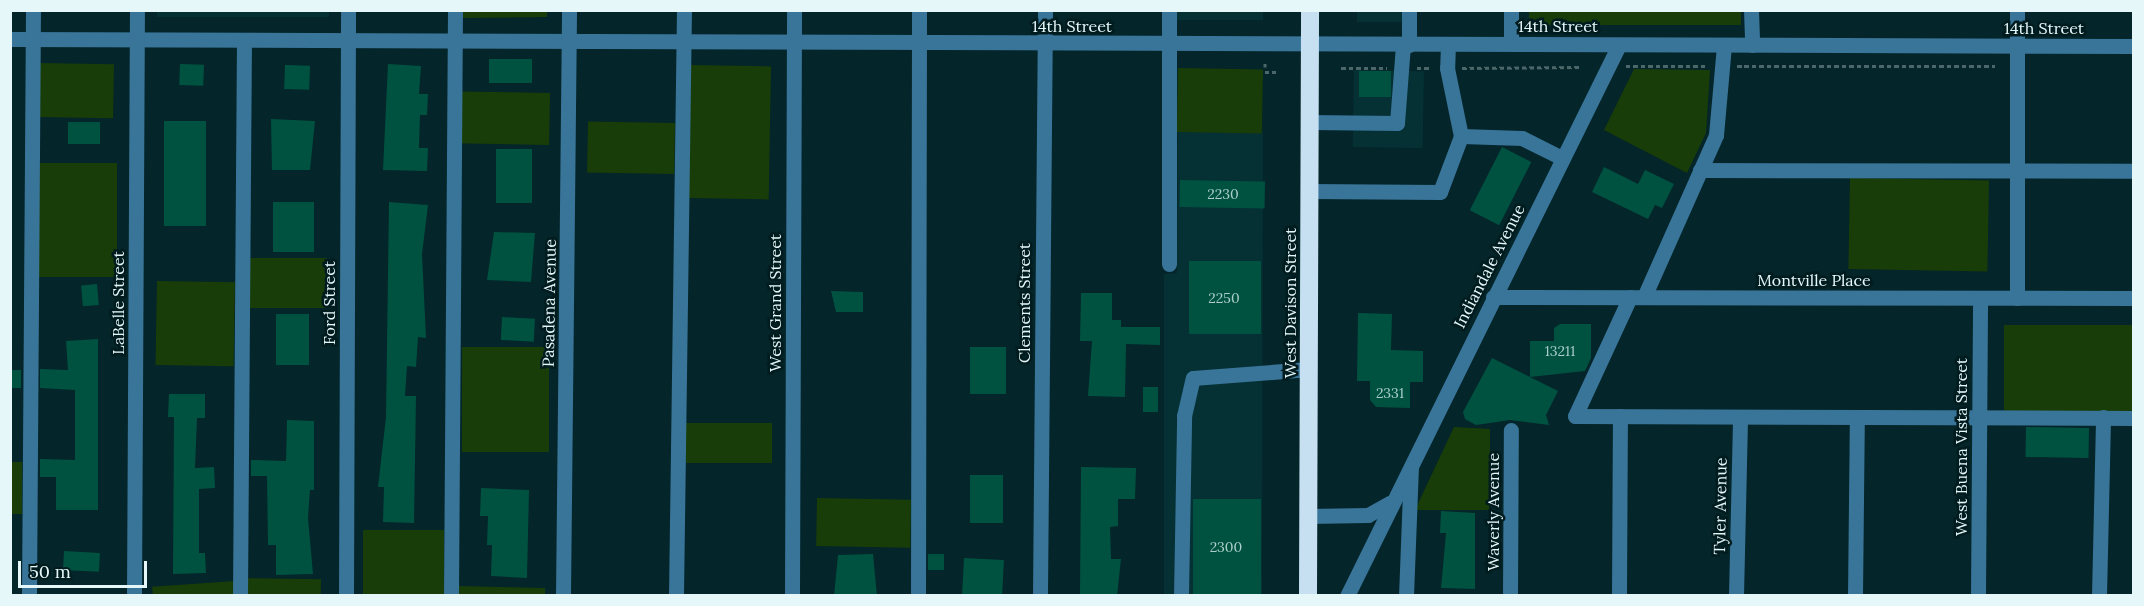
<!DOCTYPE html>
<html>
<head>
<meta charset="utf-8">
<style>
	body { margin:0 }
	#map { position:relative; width:2144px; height:606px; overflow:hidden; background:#042529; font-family:Lora,serif }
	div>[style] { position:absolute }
	.built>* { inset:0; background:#053034; transform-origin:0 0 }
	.green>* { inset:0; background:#193d08; transform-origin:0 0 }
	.building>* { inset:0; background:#005240; transform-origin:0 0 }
	.path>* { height:3px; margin-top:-1.5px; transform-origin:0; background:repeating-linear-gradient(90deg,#4b676a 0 4.5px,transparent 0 7.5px) }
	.minor>* { height:15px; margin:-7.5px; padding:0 7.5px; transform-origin:7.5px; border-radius:7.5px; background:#397499 }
	.highway>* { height:18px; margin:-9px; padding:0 9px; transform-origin:9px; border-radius:9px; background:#c6e0f2 }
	span { translate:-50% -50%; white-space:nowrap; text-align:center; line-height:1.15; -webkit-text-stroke:5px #001c1f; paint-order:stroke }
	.number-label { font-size:14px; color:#accecb }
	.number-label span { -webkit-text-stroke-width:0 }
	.street-label { font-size:16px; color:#e6f7f9 }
	.frame { position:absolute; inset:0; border:12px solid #e6f7f9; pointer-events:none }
	.scale { position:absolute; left:18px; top:561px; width:129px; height:27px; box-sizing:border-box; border:3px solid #e6f7f9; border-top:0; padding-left:8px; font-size:18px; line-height:21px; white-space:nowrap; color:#e6f7f9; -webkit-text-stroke:4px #001c1f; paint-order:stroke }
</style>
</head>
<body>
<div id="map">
	<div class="built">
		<i style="left:157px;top:10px;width:172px;height:7px"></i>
		<i style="left:1177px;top:11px;width:86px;height:9px"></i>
		<i style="left:1357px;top:11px;width:48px;height:11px"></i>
		<i style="left:1354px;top:70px;width:70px;height:77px;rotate:1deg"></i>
		<i style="clip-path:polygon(1178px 132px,1263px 132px,1262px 595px,1164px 596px,1164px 274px,1177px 273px)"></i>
	</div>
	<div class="green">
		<i style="clip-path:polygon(463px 11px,547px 11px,547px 17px,463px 18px)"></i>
		<i style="left:1529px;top:11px;width:212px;height:14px"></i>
		<i style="left:37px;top:63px;width:77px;height:54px;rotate:1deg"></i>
		<i style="left:690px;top:65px;width:81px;height:133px;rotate:1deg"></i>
		<i style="left:1178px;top:68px;width:85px;height:64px;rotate:1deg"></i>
		<i style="clip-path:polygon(1634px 69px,1710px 70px,1706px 133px,1687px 173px,1604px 130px)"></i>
		<i style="left:550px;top:93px;width:52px;height:93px;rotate:91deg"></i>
		<i style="left:675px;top:123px;width:51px;height:87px;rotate:91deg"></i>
		<i style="left:37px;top:163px;width:80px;height:114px"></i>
		<i style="left:1850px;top:178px;width:139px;height:91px;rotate:1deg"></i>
		<i style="left:246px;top:258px;width:81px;height:50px"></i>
		<i style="left:157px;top:281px;width:78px;height:84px;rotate:1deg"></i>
		<i style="left:2004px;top:325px;width:129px;height:88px"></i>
		<i style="left:462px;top:347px;width:87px;height:105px"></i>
		<i style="left:686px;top:423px;width:86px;height:40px"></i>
		<i style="clip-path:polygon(1454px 427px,1490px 429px,1490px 510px,1415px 510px)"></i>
		<i style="left:11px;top:462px;width:11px;height:52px"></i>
		<i style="left:817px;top:498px;width:94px;height:48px;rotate:1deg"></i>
		<i style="left:363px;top:530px;width:81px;height:66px"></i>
		<i style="left:244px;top:578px;width:77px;height:18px;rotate:1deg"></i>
		<i style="left:235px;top:581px;width:14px;height:83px;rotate:86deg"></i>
		<i style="clip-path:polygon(456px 586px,545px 588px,545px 595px,456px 596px)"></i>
	</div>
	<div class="building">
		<i style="left:532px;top:59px;width:24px;height:43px;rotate:90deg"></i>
		<i style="left:180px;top:64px;width:24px;height:21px;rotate:2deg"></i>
		<i style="clip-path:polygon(388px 64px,421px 66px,419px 94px,428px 94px,427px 115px,420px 115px,419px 148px,428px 148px,427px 171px,383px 170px)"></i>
		<i style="left:285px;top:65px;width:25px;height:24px;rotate:2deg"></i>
		<i style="left:1359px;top:71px;width:32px;height:26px"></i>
		<i style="clip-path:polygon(271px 119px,315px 121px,310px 170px,272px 170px)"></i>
		<i style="left:164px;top:121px;width:42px;height:105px"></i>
		<i style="left:68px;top:122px;width:32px;height:22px"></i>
		<i style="left:1502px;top:147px;width:33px;height:71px;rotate:27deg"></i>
		<i style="left:496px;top:149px;width:36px;height:54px"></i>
		<i style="clip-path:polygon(1604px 167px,1638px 184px,1645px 170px,1674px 184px,1662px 208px,1655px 205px,1648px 219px,1592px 192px)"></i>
		<i style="left:1180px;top:180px;width:85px;height:27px;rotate:1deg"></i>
		<i style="left:273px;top:202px;width:41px;height:50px"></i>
		<i style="clip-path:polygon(389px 202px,428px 205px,422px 254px,426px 338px,418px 337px,416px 367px,407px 366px,405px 396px,416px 396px,414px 523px,383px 522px,384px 487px,378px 487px,386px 417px)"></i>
		<i style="clip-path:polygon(494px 232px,535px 233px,531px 282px,487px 280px)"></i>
		<i style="left:1189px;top:261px;width:72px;height:73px"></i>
		<i style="left:97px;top:284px;width:21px;height:16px;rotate:85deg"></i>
		<i style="clip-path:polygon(831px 291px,863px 292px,863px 312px,836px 312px)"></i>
		<i style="clip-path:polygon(1081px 293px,1112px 293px,1112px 320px,1121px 320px,1121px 327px,1160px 327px,1160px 345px,1126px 344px,1125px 397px,1088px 396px,1092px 341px,1080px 341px)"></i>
		<i style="clip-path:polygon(1358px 313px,1392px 314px,1391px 350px,1423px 351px,1423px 382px,1410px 382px,1410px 408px,1376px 407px,1370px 400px,1370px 381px,1357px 381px)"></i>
		<i style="left:309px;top:314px;width:51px;height:33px;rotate:90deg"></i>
		<i style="left:502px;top:317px;width:33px;height:23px;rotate:3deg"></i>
		<i style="clip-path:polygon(1560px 324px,1591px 324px,1591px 358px,1585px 371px,1530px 377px,1558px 391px,1546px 415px,1549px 425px,1510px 420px,1476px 425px,1465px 419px,1463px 412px,1492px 358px,1530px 377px,1530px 341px,1554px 341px,1554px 328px)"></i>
		<i style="clip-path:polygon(98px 339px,98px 510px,56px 510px,56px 477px,40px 477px,40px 459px,75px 460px,75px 390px,40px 388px,40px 369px,68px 370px,66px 341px)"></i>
		<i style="left:970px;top:347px;width:36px;height:47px"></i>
		<i style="left:10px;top:370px;width:11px;height:18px"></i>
		<i style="left:1143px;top:387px;width:15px;height:25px"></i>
		<i style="clip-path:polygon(169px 394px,205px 394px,205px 418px,197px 418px,195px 468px,214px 467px,215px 488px,199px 489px,199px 553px,205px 553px,206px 573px,173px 574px,174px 417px,168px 417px)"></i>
		<i style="clip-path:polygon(287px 420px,314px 421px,314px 490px,310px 490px,308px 518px,313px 574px,276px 575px,276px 545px,268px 545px,267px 476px,251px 476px,251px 460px,286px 461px)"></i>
		<i style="left:2026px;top:427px;width:63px;height:30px;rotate:1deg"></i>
		<i style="clip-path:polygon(1081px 467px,1136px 468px,1135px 499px,1118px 499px,1118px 526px,1110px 527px,1111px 559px,1121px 559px,1117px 596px,1080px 596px)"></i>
		<i style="left:970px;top:475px;width:33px;height:48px"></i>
		<i style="clip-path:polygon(481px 488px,529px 490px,527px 578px,491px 576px,492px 545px,487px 545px,488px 516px,480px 516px)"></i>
		<i style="left:1193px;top:499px;width:68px;height:96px"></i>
		<i style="clip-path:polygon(1441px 511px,1475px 513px,1475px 589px,1441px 588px,1446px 533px,1440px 533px)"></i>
		<i style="left:64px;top:551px;width:36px;height:19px;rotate:3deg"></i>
		<i style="clip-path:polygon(873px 554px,877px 596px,834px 596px,838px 555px)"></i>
		<i style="left:928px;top:554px;width:16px;height:16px"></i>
		<i style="left:964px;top:558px;width:40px;height:38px;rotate:3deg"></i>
	</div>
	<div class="path">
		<i style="left:1265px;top:63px;width:4px;rotate:90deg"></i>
		<i style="left:1626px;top:66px;width:81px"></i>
		<i style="left:1737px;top:66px;width:258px"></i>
		<i style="left:1341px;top:68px;width:46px"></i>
		<i style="left:1417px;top:68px;width:15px"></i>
		<i style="left:1462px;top:68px;width:119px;rotate:-0.5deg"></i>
		<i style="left:1265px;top:72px;width:11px"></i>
	</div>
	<div class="minor">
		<i style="left:1409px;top:10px;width:35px;rotate:90deg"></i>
		<i style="left:1751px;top:10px;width:35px;rotate:88deg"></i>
		<i style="left:10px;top:39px;width:2124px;rotate:0.19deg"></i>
		<i style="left:1448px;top:44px;width:24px;rotate:92deg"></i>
		<i style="left:1447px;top:68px;width:69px;rotate:78.4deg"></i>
		<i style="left:1511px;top:44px;width:34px;rotate:-90deg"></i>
		<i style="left:1310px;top:122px;width:87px;rotate:0.7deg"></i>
		<i style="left:1397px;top:123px;width:78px;rotate:-85.6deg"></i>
		<i style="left:1700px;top:170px;width:434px;rotate:0.1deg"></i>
		<i style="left:1310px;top:191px;width:130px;rotate:0.4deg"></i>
		<i style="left:1440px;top:192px;width:60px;rotate:-69.4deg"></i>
		<i style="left:1461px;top:136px;width:61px;rotate:1.9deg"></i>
		<i style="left:1522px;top:138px;width:45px;rotate:26.6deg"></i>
		<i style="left:1169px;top:264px;width:254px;rotate:-90deg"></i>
		<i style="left:1493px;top:297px;width:641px;rotate:0.09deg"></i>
		<i style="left:1630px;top:297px;width:131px;rotate:114.8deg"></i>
		<i style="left:1575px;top:416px;width:559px;rotate:0.2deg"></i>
		<i style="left:1644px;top:297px;width:177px;rotate:-66deg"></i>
		<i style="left:1716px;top:135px;width:90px;rotate:-84.9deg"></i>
		<i style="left:2017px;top:298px;width:288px;rotate:-90deg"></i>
		<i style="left:1308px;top:516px;width:60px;rotate:-1deg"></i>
		<i style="left:1368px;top:515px;width:25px;rotate:-29deg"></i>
		<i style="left:29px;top:596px;width:586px;rotate:-89.61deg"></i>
		<i style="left:134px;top:596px;width:586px;rotate:-89.71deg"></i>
		<i style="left:240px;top:596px;width:555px;rotate:-89.59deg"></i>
		<i style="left:346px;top:596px;width:586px;rotate:-89.8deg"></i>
		<i style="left:451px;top:596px;width:586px;rotate:-89.61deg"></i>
		<i style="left:563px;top:596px;width:586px;rotate:-89.41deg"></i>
		<i style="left:676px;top:596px;width:586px;rotate:-89.22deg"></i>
		<i style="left:792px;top:596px;width:586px;rotate:-89.8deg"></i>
		<i style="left:918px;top:596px;width:586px;rotate:-89.9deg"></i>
		<i style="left:1040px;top:596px;width:586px;rotate:-89.51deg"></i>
		<i style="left:1181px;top:596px;width:180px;rotate:-89deg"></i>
		<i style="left:1184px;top:416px;width:39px;rotate:-77deg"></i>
		<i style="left:1193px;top:378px;width:116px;rotate:-4.4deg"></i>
		<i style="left:1347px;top:596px;width:614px;rotate:-63.73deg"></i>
		<i style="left:1406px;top:596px;width:129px;rotate:-87.8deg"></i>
		<i style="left:1510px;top:596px;width:166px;rotate:-89.7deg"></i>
		<i style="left:1619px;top:596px;width:180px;rotate:-89.7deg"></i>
		<i style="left:1736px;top:596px;width:179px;rotate:-88.7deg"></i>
		<i style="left:1855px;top:596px;width:178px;rotate:-89.4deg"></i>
		<i style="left:1978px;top:596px;width:298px;rotate:-89.6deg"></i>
		<i style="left:2099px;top:596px;width:179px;rotate:-88.7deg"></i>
	</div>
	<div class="highway">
		<i style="left:1308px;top:596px;width:586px;rotate:-89.8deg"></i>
	</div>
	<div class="number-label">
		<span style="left:1223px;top:194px">2230</span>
		<span style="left:1224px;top:298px">2250</span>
		<span style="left:1560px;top:351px">13211</span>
		<span style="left:1390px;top:393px">2331</span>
		<span style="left:1226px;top:547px">2300</span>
	</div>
	<div class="street-label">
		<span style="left:1072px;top:26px">14th Street</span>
		<span style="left:1558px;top:26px">14th Street</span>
		<span style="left:2044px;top:28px">14th Street</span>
		<span style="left:1489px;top:266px;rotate:-63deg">Indiandale Avenue</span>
		<span style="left:1814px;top:280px">Montville Place</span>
		<span style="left:118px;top:303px;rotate:-90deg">LaBelle Street</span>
		<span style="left:329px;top:303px;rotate:-90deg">Ford Street</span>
		<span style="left:549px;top:303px;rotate:-89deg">Pasadena Avenue</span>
		<span style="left:775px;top:303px;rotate:-90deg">West Grand Street</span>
		<span style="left:1024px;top:303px;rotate:-90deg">Clements Street</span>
		<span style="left:1290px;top:303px;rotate:-90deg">West Davison Street</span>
		<span style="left:1961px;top:447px;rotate:-90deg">West Buena Vista Street</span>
		<span style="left:1720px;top:506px;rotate:-89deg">Tyler Avenue</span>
		<span style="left:1493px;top:512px;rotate:-90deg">Waverly Avenue</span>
	</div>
	<div class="frame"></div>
	<div class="scale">50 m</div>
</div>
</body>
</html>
